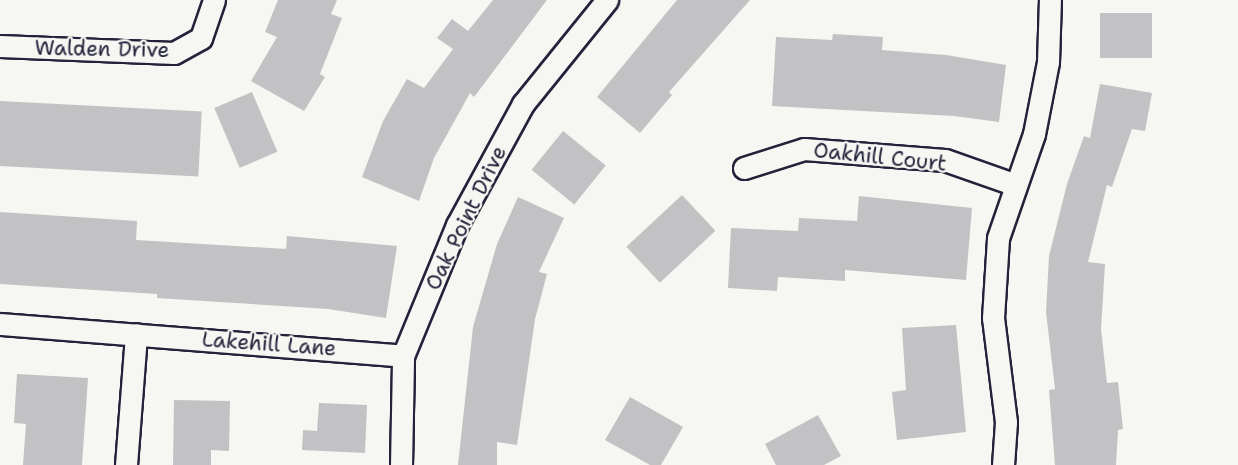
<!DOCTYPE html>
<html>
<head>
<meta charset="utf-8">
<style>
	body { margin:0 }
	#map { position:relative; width:1238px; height:465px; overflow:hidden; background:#f6f6f2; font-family:"Shantell Sans",sans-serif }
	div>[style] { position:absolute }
	.building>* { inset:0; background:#c2c2c4; transform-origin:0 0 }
	.roads { filter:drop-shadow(2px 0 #22223b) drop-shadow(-2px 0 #22223b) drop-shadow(0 2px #22223b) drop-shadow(0 -2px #22223b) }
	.minor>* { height:21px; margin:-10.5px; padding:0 10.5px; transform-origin:10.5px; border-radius:10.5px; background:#f6f6f2 }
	span { translate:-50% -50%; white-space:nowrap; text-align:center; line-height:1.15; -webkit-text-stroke:4.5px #f6f6f2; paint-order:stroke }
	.street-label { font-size:21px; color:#22223b }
</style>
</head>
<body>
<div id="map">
	<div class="building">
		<i style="clip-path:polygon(278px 0,337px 0,331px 14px,342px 18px,320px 74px,325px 77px,304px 111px,251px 81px,277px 37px,265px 32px)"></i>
		<i style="clip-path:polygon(493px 0,547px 0,474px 97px,470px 93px,434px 158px,419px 201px,362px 177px,383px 121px,407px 79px,424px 88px,453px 49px,437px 38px,452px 19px,468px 31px)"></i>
		<i style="clip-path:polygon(677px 0,750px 0,669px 92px,672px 95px,640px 133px,597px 97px)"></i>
		<i style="left:1100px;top:13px;width:52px;height:45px"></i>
		<i style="clip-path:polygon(833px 34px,883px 37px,882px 50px,946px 55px,1006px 65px,999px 122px,954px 116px,772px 106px,776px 37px,832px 40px)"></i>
		<i style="clip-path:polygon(1100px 84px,1152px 93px,1145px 131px,1132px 129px,1112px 187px,1107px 185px,1088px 262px,1105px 264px,1101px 329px,1107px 383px,1118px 382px,1123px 429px,1118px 430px,1116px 465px,1055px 465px,1049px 390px,1055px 389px,1046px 312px,1049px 256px,1067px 184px,1084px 136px,1090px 138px)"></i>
		<i style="left:252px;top:92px;width:65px;height:41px;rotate:67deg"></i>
		<i style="left:0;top:101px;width:202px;height:65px;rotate:3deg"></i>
		<i style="left:563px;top:131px;width:55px;height:50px;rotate:39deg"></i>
		<i style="left:682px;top:195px;width:49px;height:76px;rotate:47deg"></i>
		<i style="clip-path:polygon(859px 196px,972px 208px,966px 280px,845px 270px,845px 281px,778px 277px,777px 291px,728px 288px,731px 228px,798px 231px,799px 218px,857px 221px)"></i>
		<i style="clip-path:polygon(518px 197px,564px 218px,539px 272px,547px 274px,535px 319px,517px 445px,497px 442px,497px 465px,458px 465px,473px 327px,497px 244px)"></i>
		<i style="clip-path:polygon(0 212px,137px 221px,136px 240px,286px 249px,287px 236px,397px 246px,386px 318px,328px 309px,157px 298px,157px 294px,0 284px)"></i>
		<i style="clip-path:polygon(956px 325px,966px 432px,897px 440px,892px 392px,906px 390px,902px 328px)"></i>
		<i style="clip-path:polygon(17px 374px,88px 378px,82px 465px,23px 465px,26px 424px,14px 423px)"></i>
		<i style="clip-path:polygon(630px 397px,683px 427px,661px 465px,650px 465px,605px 440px)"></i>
		<i style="clip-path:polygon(174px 400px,230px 401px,229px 451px,211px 450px,211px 465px,173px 465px)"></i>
		<i style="clip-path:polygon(319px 403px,367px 405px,365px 453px,302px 450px,303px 430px,317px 431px)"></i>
		<i style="clip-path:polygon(818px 415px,841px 456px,824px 465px,776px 465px,765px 444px)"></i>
	</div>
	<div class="roads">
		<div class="minor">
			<i style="left:0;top:46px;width:174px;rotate:2.3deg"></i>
			<i style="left:174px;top:53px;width:31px;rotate:-29deg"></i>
			<i style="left:201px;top:38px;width:40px;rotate:-71.1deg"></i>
			<i style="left:744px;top:168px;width:63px;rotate:-17.6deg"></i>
			<i style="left:804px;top:149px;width:141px;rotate:4.5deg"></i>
			<i style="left:945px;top:160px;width:75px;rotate:19.4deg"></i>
			<i style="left:0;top:324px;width:404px;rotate:4.5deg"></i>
			<i style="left:126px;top:465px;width:131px;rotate:-85.6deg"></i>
			<i style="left:401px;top:465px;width:109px;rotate:-88.9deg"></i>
			<i style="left:403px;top:356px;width:142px;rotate:-67.6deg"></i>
			<i style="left:457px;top:225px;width:138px;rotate:-61.4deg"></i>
			<i style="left:523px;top:104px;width:134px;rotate:-51.1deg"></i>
			<i style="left:1003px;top:465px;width:43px;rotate:-86deg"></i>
			<i style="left:1006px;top:422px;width:105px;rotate:-97.1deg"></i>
			<i style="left:993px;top:318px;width:80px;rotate:-86.4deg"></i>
			<i style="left:998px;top:238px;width:110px;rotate:-70.9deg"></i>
			<i style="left:1034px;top:134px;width:73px;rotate:-79deg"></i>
			<i style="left:1048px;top:62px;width:62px;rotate:-88.2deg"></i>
		</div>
	</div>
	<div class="street-label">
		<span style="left:102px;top:49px;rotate:1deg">Walden Drive</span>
		<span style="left:880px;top:157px;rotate:6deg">Oakhill Court</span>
		<span style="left:466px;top:218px;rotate:-64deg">Oak Point Drive</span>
		<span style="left:269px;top:344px;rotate:4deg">Lakehill Lane</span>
	</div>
</div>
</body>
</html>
